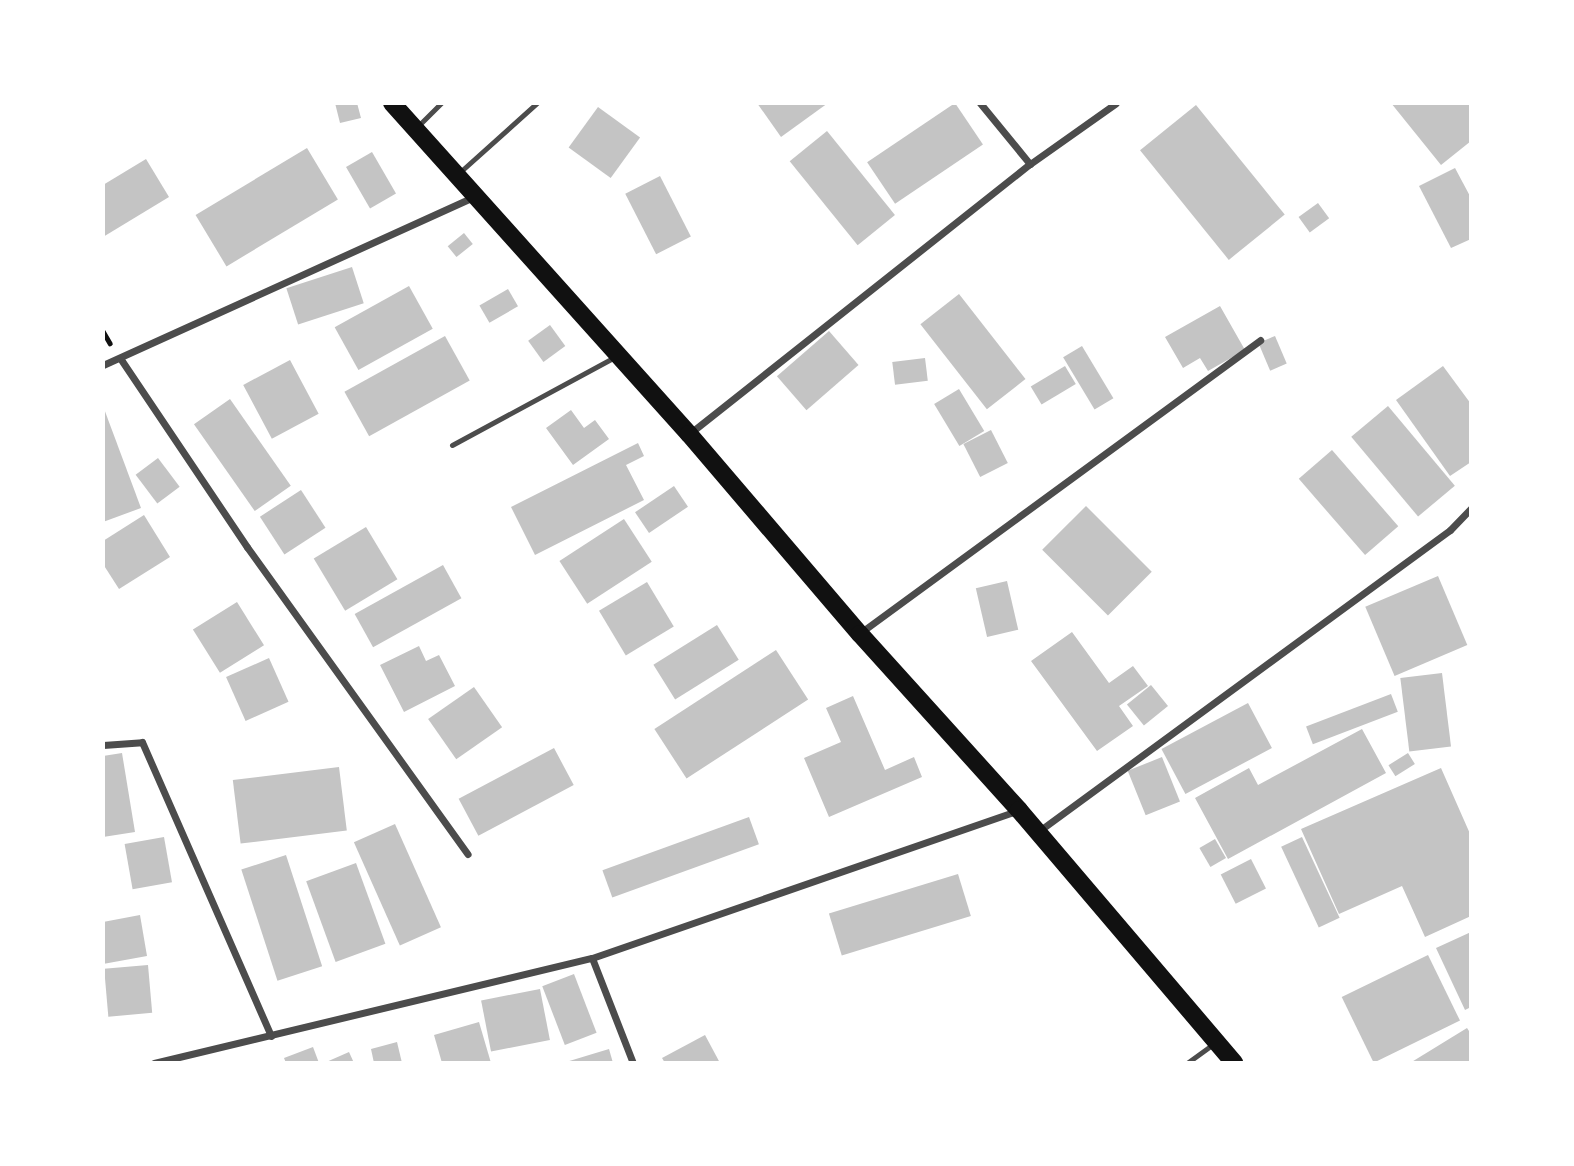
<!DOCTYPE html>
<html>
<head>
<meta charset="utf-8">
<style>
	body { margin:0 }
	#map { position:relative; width:1574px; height:1166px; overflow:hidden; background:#fff; font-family:Inter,sans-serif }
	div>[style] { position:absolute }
	.building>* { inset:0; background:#c4c4c4; transform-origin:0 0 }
	.path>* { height:4.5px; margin:-2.25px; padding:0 2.25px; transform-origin:2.25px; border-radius:2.25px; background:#111 }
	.service>* { height:5px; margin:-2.5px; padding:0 2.5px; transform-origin:2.5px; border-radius:2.5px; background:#4c4c4c }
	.minor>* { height:7px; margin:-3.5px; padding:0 3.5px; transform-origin:3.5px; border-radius:3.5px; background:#4c4c4c }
	.primary>* { height:18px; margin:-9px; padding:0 9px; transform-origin:9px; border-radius:9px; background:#111 }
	span { translate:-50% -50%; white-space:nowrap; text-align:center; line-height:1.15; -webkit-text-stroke:7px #fff; paint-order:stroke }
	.frame { position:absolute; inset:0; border:105px solid #fff; pointer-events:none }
</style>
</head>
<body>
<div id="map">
	<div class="building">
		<i style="clip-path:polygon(335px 103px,357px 103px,361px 118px,340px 123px)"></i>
		<i style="clip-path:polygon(757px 103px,828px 103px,781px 137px)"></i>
		<i style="left:955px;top:103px;width:50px;height:106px;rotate:56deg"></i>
		<i style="clip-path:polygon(1391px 103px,1471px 103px,1471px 141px,1441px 165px)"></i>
		<i style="left:1196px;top:105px;width:141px;height:72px;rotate:51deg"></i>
		<i style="left:598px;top:107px;width:52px;height:50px;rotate:36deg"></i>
		<i style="left:827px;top:131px;width:108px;height:48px;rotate:51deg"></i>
		<i style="left:307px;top:148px;width:60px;height:130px;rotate:59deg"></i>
		<i style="left:372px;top:152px;width:48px;height:30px;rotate:60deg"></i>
		<i style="clip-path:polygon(146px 159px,169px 197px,103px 237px,103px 185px)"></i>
		<i style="clip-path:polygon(1455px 168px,1471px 198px,1471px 239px,1451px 248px,1419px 186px)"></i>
		<i style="left:660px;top:176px;width:68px;height:39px;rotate:63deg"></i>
		<i style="left:1318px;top:203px;width:19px;height:24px;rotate:54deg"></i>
		<i style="left:464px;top:233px;width:14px;height:21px;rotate:51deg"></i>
		<i style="left:352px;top:267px;width:38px;height:69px;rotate:72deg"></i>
		<i style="left:409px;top:286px;width:49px;height:85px;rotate:61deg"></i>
		<i style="left:508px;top:289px;width:20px;height:33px;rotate:60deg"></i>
		<i style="left:959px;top:294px;width:108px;height:49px;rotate:52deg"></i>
		<i style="clip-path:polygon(1220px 306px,1245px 350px,1208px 371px,1200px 358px,1183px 368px,1165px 337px)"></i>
		<i style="left:550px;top:325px;width:26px;height:27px;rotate:54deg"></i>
		<i style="left:829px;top:331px;width:45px;height:69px;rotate:49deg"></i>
		<i style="left:445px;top:336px;width:51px;height:115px;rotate:61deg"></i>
		<i style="left:1275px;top:336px;width:30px;height:18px;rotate:67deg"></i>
		<i style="left:1082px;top:346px;width:61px;height:22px;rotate:59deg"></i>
		<i style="left:925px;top:358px;width:23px;height:33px;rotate:83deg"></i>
		<i style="left:290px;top:360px;width:61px;height:53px;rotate:62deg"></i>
		<i style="left:1065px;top:366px;width:21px;height:40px;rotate:59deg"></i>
		<i style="clip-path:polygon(1443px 366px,1471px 404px,1471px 462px,1450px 476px,1396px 400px)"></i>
		<i style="left:959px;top:389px;width:49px;height:29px;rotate:59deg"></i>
		<i style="left:230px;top:399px;width:106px;height:44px;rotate:55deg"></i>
		<i style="clip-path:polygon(103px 406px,141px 508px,103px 522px)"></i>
		<i style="left:1388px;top:406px;width:104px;height:48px;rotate:50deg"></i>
		<i style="clip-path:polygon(571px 410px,584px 428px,595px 420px,609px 439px,573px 465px,546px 428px)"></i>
		<i style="left:991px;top:430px;width:37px;height:31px;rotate:63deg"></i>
		<i style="clip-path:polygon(638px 443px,644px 456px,626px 465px,644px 500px,535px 555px,511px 507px)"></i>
		<i style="left:1332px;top:450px;width:101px;height:44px;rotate:49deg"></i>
		<i style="left:158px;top:458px;width:36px;height:28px;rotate:53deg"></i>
		<i style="left:674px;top:486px;width:25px;height:47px;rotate:56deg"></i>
		<i style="left:301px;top:490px;width:45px;height:49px;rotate:57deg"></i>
		<i style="left:1086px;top:506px;width:93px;height:62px;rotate:45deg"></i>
		<i style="clip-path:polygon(144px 515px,170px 557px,119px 589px,103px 564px,103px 541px)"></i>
		<i style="left:624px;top:519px;width:51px;height:77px;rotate:57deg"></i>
		<i style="left:366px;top:527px;width:61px;height:61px;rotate:59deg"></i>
		<i style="left:443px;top:565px;width:38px;height:101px;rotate:61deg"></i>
		<i style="left:1438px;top:576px;width:75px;height:79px;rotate:67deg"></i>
		<i style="left:1007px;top:581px;width:50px;height:32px;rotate:77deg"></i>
		<i style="left:647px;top:582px;width:52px;height:56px;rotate:59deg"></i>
		<i style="left:237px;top:602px;width:51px;height:52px;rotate:58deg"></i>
		<i style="left:717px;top:625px;width:41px;height:75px;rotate:58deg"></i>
		<i style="clip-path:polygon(1072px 632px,1109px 683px,1133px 666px,1148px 686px,1119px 706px,1133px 726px,1097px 751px,1031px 661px)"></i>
		<i style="clip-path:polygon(419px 646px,426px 661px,439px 655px,455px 686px,404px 712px,380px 665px)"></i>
		<i style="left:776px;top:650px;width:59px;height:145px;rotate:57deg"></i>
		<i style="left:269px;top:658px;width:48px;height:47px;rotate:66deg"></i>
		<i style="left:1442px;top:673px;width:74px;height:42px;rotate:83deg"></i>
		<i style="left:1151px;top:685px;width:27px;height:31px;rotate:51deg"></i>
		<i style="left:474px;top:687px;width:49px;height:56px;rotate:55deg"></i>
		<i style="left:1391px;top:694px;width:19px;height:91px;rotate:69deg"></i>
		<i style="clip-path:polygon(853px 696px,885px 770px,914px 757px,922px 777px,829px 817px,804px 758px,841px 742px,826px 708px)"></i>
		<i style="left:1248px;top:703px;width:51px;height:98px;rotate:62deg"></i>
		<i style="clip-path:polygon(1362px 729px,1386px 773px,1228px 859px,1195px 798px,1249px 768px,1258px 785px)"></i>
		<i style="left:554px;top:748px;width:42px;height:108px;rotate:62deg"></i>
		<i style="clip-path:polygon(122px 753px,135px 832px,103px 837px,103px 756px)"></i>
		<i style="left:1408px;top:753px;width:13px;height:23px;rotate:58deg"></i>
		<i style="left:1162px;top:757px;width:48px;height:37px;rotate:68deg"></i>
		<i style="left:339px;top:767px;width:64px;height:107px;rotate:83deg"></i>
		<i style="clip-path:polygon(1441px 768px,1471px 836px,1471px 916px,1425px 937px,1402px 886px,1339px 914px,1301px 829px)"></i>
		<i style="left:749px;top:817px;width:29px;height:156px;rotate:70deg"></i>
		<i style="left:395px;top:824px;width:113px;height:45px;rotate:66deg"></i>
		<i style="left:164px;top:837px;width:46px;height:40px;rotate:80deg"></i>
		<i style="left:1302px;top:837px;width:89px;height:23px;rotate:65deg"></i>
		<i style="left:1215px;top:839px;width:22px;height:18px;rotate:60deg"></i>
		<i style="left:286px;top:855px;width:117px;height:47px;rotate:72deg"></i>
		<i style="left:1251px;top:859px;width:33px;height:34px;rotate:63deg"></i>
		<i style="left:356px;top:863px;width:86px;height:53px;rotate:70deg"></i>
		<i style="left:958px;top:874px;width:44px;height:135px;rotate:73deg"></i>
		<i style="clip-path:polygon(140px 915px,147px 956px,103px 964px,103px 922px)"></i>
		<i style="clip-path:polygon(1471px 932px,1471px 1007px,1465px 1010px,1436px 948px)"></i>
		<i style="left:1428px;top:955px;width:73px;height:96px;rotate:64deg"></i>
		<i style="left:148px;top:965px;width:48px;height:44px;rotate:85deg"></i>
		<i style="left:574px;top:974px;width:63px;height:34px;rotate:69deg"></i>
		<i style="left:540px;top:989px;width:52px;height:60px;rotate:79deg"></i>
		<i style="clip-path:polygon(479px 1022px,491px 1063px,442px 1063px,434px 1035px)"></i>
		<i style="clip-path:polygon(1467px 1028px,1471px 1034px,1471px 1063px,1410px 1063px)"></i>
		<i style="clip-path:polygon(705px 1035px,720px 1063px,665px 1063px,662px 1058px)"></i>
		<i style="clip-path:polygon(397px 1042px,402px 1063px,374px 1063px,371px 1049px)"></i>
		<i style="clip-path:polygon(313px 1047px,319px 1063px,286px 1063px,284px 1058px)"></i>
		<i style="clip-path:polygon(609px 1049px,613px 1063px,566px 1063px,566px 1062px)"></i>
		<i style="clip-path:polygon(349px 1052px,354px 1063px,324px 1063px)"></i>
	</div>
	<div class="path">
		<i style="left:103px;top:331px;width:14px;rotate:60deg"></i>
	</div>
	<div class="service">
		<i style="left:418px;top:126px;width:33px;rotate:-45deg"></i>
		<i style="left:460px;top:172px;width:103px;rotate:-41.9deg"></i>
		<i style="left:452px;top:445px;width:185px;rotate:-28.4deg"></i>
		<i style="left:1187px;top:1063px;width:32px;rotate:-36deg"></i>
	</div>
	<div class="minor">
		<i style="left:980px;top:103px;width:79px;rotate:50.7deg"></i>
		<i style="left:120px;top:358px;width:228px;rotate:56.1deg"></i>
		<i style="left:247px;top:547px;width:378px;rotate:54.3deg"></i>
		<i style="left:103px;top:365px;width:406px;rotate:-24.4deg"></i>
		<i style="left:689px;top:434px;width:435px;rotate:-38.4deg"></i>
		<i style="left:1030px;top:164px;width:105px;rotate:-35.3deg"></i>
		<i style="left:860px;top:633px;width:496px;rotate:-36.2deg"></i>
		<i style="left:103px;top:745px;width:39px;rotate:-4deg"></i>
		<i style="left:142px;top:742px;width:321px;rotate:66.3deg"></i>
		<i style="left:1039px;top:831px;width:509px;rotate:-36.22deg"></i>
		<i style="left:1450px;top:530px;width:30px;rotate:-46deg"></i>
		<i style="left:592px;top:958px;width:113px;rotate:68.7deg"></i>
		<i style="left:154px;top:1063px;width:450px;rotate:-13.5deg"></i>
		<i style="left:592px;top:958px;width:452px;rotate:-19.1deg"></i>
	</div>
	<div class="primary">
		<i style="left:392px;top:103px;width:445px;rotate:48.1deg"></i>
		<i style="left:689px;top:434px;width:263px;rotate:49.5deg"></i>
		<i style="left:860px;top:634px;width:237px;rotate:47.9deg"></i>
		<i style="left:1019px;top:810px;width:332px;rotate:49.6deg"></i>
	</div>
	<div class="frame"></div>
</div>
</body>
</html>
